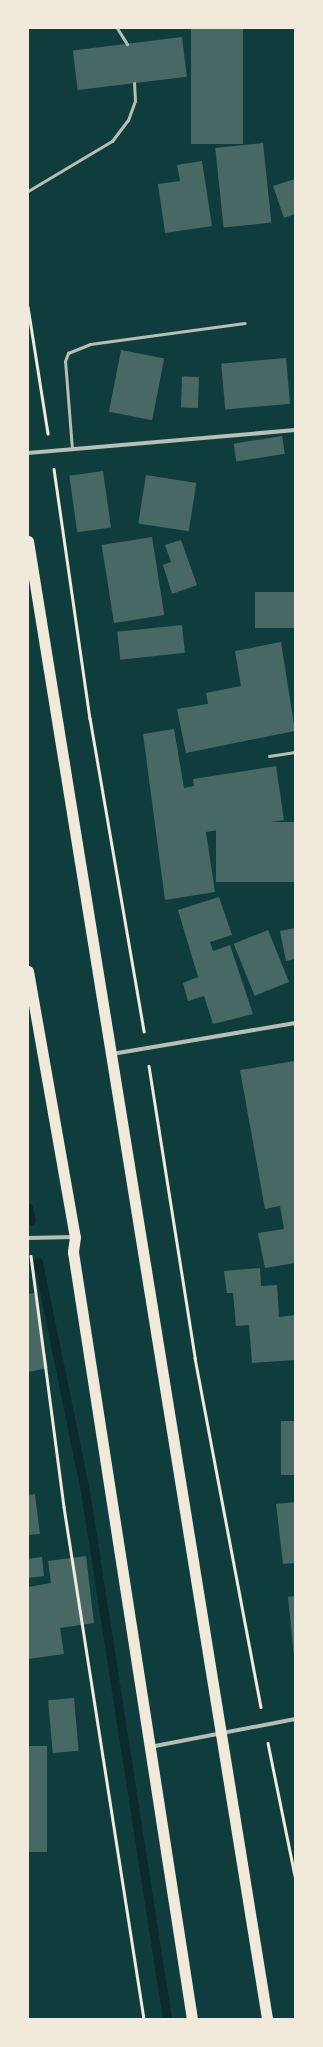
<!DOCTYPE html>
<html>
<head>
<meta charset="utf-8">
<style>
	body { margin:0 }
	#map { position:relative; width:323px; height:2047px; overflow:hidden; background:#0f3d3e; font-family:"Alegreya Sans",sans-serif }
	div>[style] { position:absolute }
	.stream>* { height:9px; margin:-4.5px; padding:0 4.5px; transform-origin:4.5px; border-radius:4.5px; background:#0a2a2b }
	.building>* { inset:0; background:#486865; transform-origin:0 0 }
	.path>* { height:2.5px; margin:-1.25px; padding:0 1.25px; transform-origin:1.25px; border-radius:1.25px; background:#f1e9da }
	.service>* { height:3px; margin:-1.5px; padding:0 1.5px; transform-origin:1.5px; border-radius:1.5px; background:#b8beb3 }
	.minor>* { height:4px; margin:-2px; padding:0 2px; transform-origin:2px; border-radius:2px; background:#b8beb3 }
	.trunk>* { height:11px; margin:-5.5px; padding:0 5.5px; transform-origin:5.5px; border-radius:5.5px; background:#f1e9da }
	span { translate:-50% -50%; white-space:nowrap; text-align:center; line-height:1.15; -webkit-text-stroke:3.5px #f1e9da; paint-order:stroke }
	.frame { position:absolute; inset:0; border:29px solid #f1e9da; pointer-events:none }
</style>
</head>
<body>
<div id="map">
	<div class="stream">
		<i style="left:28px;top:1207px;width:14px;rotate:78deg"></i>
		<i style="left:38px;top:1262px;width:234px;rotate:78.4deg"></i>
		<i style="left:85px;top:1491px;width:534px;rotate:81.17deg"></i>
	</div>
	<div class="building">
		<i style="left:191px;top:28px;width:52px;height:116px"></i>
		<i style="left:182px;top:37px;width:40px;height:110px;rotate:83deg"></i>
		<i style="left:263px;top:143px;width:80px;height:48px;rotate:84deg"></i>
		<i style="clip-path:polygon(202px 161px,212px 226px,165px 233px,158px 184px,180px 181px,177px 165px)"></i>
		<i style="clip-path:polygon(295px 179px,295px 214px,284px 218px,273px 186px)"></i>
		<i style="left:121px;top:350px;width:44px;height:63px;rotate:11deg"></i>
		<i style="left:286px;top:358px;width:46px;height:65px;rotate:85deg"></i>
		<i style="left:199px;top:377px;width:31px;height:17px;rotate:92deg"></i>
		<i style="left:282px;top:436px;width:18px;height:49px;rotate:81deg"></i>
		<i style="left:103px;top:471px;width:57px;height:34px;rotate:82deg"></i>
		<i style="left:146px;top:475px;width:51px;height:49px;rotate:9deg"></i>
		<i style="left:152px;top:537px;width:79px;height:51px;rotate:81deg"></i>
		<i style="clip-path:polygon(181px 540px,197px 585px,172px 594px,163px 565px,171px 562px,165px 545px)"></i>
		<i style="left:295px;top:592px;width:36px;height:40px;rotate:90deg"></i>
		<i style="left:182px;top:625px;width:28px;height:65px;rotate:84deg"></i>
		<i style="clip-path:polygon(281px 642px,295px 731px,186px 753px,177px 709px,208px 704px,206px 693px,241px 686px,235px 651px)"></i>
		<i style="clip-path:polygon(174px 729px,184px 788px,194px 786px,193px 779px,276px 766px,284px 820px,206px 832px,215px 892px,165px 900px,143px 734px)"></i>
		<i style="left:295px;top:822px;width:60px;height:79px;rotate:90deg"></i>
		<i style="clip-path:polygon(219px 897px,232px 935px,210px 942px,213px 951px,230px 945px,253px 1014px,213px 1024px,204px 996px,188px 1001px,183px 983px,198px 977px,178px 910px)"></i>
		<i style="clip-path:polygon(295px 928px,295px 959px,286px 961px,280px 931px)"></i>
		<i style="left:268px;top:930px;width:56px;height:37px;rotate:68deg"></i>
		<i style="clip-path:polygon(295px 1061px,295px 1263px,265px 1268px,258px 1233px,284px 1229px,280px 1206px,265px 1209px,240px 1070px)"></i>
		<i style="clip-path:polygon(260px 1268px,261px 1286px,277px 1285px,279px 1317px,295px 1315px,295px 1360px,252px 1363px,249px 1325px,236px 1326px,233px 1293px,227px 1293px,224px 1271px)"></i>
		<i style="clip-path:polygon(34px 1293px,48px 1368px,28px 1372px,28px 1294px)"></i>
		<i style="left:295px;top:1421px;width:54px;height:14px;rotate:90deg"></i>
		<i style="clip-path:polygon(35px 1494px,40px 1534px,28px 1535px,28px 1495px)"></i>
		<i style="clip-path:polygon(295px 1502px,295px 1563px,283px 1564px,276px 1504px)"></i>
		<i style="clip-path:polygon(86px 1556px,94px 1623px,60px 1628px,64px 1654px,28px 1659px,28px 1587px,51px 1583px,48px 1561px)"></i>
		<i style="clip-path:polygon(42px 1557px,44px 1576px,28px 1578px,28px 1559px)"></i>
		<i style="clip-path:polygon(295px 1596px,295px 1656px,294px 1656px,288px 1597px)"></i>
		<i style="left:74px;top:1698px;width:53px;height:26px;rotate:85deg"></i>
		<i style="left:28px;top:1746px;width:19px;height:106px"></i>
	</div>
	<div class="path">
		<i style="left:28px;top:307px;width:128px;rotate:81deg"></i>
		<i style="left:54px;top:469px;width:252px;rotate:81.8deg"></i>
		<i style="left:90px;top:718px;width:318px;rotate:80.2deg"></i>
		<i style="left:149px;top:1066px;width:296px;rotate:81deg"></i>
		<i style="left:195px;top:1358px;width:355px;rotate:79.3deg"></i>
		<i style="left:31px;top:1256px;width:253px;rotate:82.5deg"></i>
		<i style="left:64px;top:1507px;width:518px;rotate:81.12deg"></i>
		<i style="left:268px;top:1743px;width:136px;rotate:78.5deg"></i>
	</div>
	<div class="service">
		<i style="left:117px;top:28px;width:19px;rotate:58deg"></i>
		<i style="left:28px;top:191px;width:98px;rotate:-30.8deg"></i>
		<i style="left:112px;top:141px;width:26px;rotate:-53deg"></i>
		<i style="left:128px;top:120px;width:20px;rotate:-70deg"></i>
		<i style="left:135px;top:101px;width:18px;rotate:-93deg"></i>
		<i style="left:72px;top:449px;width:88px;rotate:-94.5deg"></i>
		<i style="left:65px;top:361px;width:9px;rotate:-69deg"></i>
		<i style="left:68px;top:353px;width:24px;rotate:-22deg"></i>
		<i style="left:90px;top:344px;width:156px;rotate:-7.7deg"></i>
		<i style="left:269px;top:756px;width:26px;rotate:-9deg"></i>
	</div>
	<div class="minor">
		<i style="left:28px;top:453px;width:268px;rotate:-4.9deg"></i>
		<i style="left:112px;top:1054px;width:186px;rotate:-9.6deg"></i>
		<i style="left:28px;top:1238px;width:46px;rotate:-1.2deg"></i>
		<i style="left:150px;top:1747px;width:148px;rotate:-10.9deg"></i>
	</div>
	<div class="trunk">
		<i style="left:28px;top:541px;width:1497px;rotate:80.81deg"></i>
		<i style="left:28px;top:971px;width:270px;rotate:80deg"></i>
		<i style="left:75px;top:1237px;width:15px;rotate:98deg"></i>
		<i style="left:73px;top:1252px;width:776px;rotate:81.18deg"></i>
	</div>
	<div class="frame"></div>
</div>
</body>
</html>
